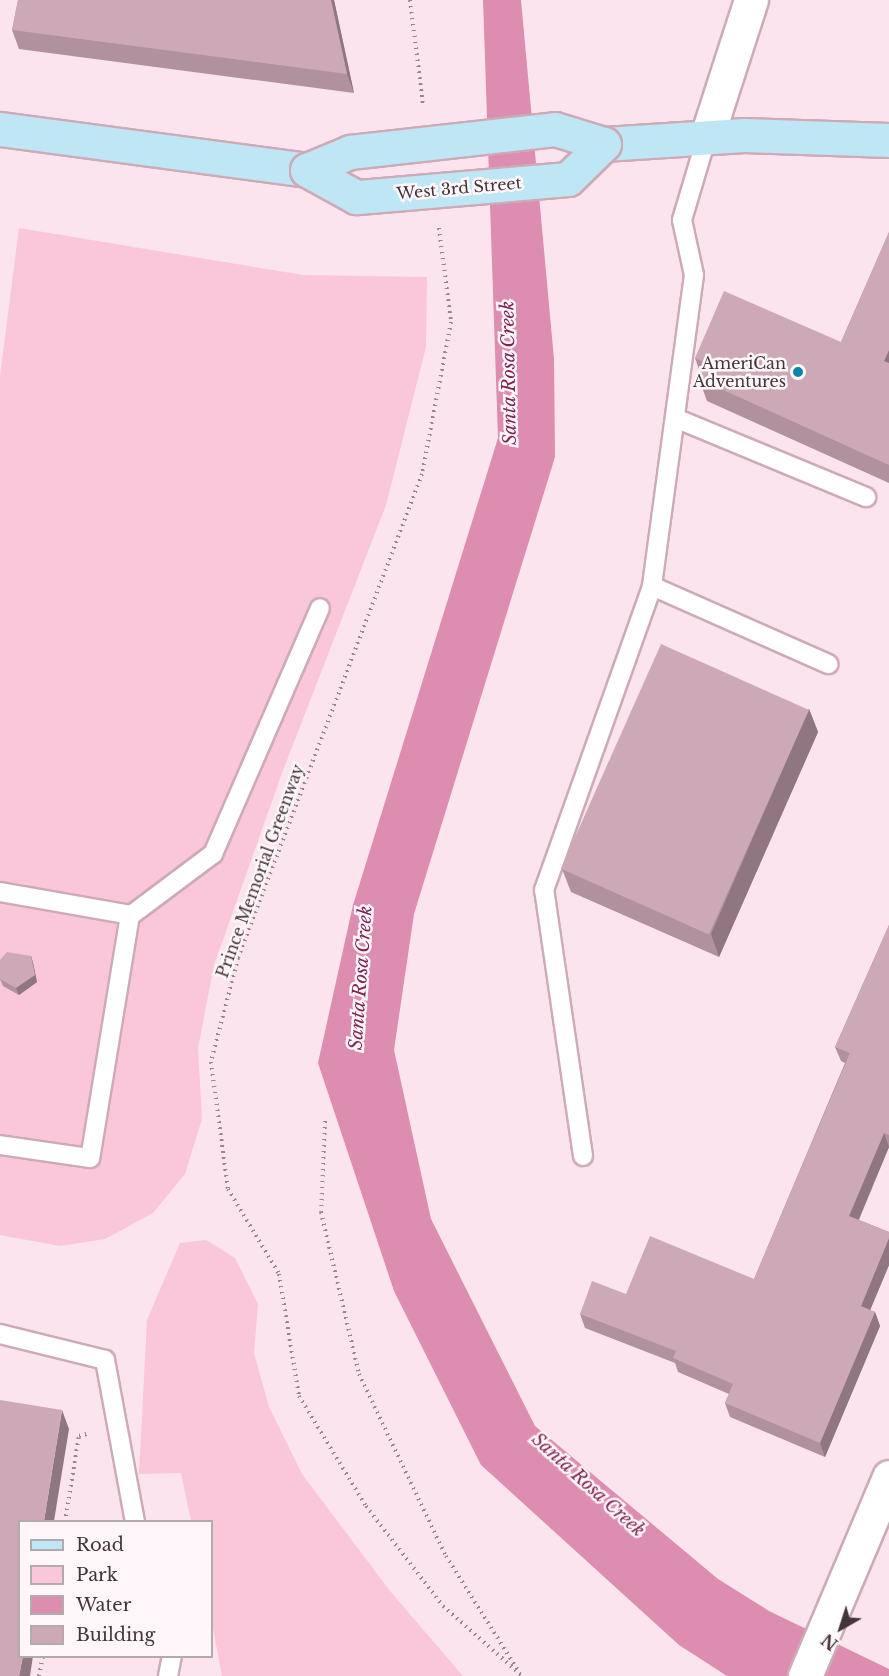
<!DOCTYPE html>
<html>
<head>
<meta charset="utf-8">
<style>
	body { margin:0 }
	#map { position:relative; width:889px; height:1676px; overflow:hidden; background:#fbe4ed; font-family:"Libre Baskerville",serif }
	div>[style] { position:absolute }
	.green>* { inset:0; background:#f9c6da }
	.water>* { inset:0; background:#dd8daf }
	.path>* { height:4px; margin-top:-2px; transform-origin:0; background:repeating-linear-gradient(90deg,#98868d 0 1.5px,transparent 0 6px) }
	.roads { filter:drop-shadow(2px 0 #cdaab8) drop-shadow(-2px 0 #cdaab8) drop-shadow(0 2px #cdaab8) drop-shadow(0 -2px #cdaab8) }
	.lane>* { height:18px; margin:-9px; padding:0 9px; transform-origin:9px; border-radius:9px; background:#fff }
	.street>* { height:33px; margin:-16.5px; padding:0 16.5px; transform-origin:16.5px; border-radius:16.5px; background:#fff }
	.secondary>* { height:33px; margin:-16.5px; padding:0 16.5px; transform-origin:16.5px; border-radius:16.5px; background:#bee6f4 }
	.bridges { filter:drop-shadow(2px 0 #cdaab8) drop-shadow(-2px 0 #cdaab8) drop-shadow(0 2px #cdaab8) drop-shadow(0 -2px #cdaab8) }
	.secondary-bridge>* { height:33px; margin:-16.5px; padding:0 16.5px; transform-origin:16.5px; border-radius:16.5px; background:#bee6f4 }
	.wall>* { inset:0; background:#b0919d }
	.shaded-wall>* { inset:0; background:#907680 }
	.building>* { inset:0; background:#cda9b7; transform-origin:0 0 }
	.dots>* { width:16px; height:16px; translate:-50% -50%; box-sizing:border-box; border:3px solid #fef6f9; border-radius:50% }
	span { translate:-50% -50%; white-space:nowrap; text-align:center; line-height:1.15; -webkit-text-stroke:5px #fef6f9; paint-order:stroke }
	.street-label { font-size:16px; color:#44353b }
	.poi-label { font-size:16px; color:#44353b }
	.right { translate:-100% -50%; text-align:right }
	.water-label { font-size:18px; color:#7f2253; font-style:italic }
	.legend { position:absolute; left:18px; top:1520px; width:195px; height:138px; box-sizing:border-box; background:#fef6f9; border:2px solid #b4a9ad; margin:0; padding:8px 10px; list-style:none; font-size:18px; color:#44353b }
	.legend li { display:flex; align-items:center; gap:12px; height:30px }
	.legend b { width:30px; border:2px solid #b4a9ad }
	.north { position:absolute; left:811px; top:1598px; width:60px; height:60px; -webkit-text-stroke:4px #fef6f9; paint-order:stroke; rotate:219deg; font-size:16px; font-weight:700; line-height:24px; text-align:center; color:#44353b }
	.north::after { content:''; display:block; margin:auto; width:21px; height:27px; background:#44353b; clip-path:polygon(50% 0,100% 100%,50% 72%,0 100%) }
</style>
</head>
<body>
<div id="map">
	<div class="green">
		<i style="clip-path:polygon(19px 228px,303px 275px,427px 277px,426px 347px,386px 505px,282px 773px,214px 965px,198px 1048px,202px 1119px,185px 1174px,153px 1213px,105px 1239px,60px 1246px,0 1235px,0 376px)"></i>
		<i style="clip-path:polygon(206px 1240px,235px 1258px,258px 1304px,254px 1353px,269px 1407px,302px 1474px,390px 1591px,463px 1676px,222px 1676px,212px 1623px,212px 1522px,191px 1521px,181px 1473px,139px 1474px,147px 1320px,180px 1243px)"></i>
	</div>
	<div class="water">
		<i style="clip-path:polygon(483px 0,521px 0,554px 359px,555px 457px,414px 914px,394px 1050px,431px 1219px,535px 1426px,718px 1579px,769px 1611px,889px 1669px,889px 1676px,727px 1676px,679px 1645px,481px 1465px,394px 1291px,318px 1063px,353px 905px,498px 438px)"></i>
	</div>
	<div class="path">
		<i style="left:410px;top:0;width:106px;rotate:82.9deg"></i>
		<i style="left:439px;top:228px;width:95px;rotate:82.7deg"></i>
		<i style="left:451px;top:322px;width:155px;rotate:100.8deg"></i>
		<i style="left:422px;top:474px;width:518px;rotate:110.82deg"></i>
		<i style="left:238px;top:958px;width:107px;rotate:104.6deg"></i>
		<i style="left:211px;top:1062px;width:128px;rotate:82.4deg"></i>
		<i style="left:228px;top:1189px;width:99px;rotate:59deg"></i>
		<i style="left:279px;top:1274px;width:124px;rotate:80.7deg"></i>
		<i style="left:299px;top:1396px;width:129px;rotate:58.7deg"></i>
		<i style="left:366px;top:1506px;width:126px;rotate:52.4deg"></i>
		<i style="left:443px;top:1606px;width:106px;rotate:41.5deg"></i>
		<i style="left:325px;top:1121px;width:91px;rotate:92.5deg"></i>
		<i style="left:321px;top:1212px;width:166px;rotate:76.8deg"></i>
		<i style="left:359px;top:1374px;width:202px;rotate:64.5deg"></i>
		<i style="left:446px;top:1556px;width:137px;rotate:57.8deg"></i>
		<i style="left:65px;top:1522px;width:87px;rotate:-80.8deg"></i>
		<i style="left:79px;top:1436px;width:8px;rotate:-14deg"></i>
		<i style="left:39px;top:1676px;width:20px;rotate:-79deg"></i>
	</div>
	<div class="roads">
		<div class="lane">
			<i style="left:707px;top:136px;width:88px;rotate:106.6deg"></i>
			<i style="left:682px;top:220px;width:56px;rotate:77.7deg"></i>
			<i style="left:694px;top:275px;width:314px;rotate:97.7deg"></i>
			<i style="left:652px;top:586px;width:193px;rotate:23.9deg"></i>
			<i style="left:675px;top:418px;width:207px;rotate:22.5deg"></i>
			<i style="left:0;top:892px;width:132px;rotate:10deg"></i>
			<i style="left:130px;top:915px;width:246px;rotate:99.3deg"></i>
			<i style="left:90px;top:1158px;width:91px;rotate:-171.8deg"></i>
			<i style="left:130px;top:916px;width:104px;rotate:-36.8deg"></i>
			<i style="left:213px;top:854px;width:268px;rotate:-66.5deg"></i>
			<i style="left:583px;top:1156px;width:269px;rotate:-98.3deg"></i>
			<i style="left:544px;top:890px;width:323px;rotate:-70.4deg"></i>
			<i style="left:0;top:1334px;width:108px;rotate:13.9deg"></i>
			<i style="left:105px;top:1360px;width:165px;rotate:79.5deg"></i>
			<i style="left:168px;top:1676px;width:20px;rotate:-79deg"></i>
		</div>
		<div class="street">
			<i style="left:707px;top:136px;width:143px;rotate:-72.1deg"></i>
			<i style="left:805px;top:1676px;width:216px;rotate:-67.1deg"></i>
		</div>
		<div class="secondary">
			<i style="left:0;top:129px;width:310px;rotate:7.6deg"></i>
			<i style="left:604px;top:144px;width:140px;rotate:-3.7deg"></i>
			<i style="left:744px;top:135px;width:145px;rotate:2deg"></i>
		</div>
	</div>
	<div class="bridges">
		<div class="secondary-bridge">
			<i style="left:555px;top:129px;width:51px;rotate:17deg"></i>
			<i style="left:604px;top:144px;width:50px;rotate:135.8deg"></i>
			<i style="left:568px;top:179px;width:213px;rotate:175.1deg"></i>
			<i style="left:356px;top:197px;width:56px;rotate:-151.1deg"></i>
			<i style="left:307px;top:170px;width:47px;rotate:-22.7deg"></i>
			<i style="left:350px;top:152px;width:206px;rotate:-6.4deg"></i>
		</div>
	</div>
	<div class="wall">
		<i style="clip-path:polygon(18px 0,334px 0,354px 93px,19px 49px,12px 30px)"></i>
		<i style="clip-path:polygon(889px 232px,889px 483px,707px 401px,699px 379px,701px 375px,695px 358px,841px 342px)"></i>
		<i style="clip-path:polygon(809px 709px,818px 732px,719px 957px,571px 892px,562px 869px)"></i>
		<i style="clip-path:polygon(889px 925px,889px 1147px,859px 1220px,889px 1232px,889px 1265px,870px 1310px,875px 1312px,880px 1326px,825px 1457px,730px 1417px,725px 1403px,729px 1394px,678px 1372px,675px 1363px,585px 1328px,580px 1314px,626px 1294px,754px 1279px,845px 1063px,841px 1061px,835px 1047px)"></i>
		<i style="clip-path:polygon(31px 956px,33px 963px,37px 982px,19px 995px,3px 986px,0 979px)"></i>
	</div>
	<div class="shaded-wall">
		<i style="clip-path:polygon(331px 0,334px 0,354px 93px,347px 74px)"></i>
		<i style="clip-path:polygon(889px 350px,889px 373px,884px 361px)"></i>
		<i style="clip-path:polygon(809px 709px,818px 732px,719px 957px,711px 934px)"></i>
		<i style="clip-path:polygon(31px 956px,33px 963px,37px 982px,19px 995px,16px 988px)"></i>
		<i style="clip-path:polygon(884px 1133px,889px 1147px,854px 1230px,849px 1216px)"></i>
		<i style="clip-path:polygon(889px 1238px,889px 1265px,866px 1320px,861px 1306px)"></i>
		<i style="clip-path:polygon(875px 1312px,880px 1326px,825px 1457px,820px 1443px)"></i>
		<i style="clip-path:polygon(62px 1410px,69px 1429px,54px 1521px,44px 1521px)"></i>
		<i style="clip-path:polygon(23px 1656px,33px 1656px,30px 1676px,19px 1676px)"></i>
	</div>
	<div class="building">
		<i style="clip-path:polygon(18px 0,331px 0,347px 74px,12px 30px)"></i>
		<i style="clip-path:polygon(889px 232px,889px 350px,884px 361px,889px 363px,889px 465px,699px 379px,706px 363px,695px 358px,724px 291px,841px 342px)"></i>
		<i style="left:661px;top:644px;width:162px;height:246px;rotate:24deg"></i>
		<i style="clip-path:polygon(889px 925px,889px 1135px,884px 1133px,849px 1216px,889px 1232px,889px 1238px,861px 1306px,875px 1312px,820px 1443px,725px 1403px,733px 1384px,673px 1358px,676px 1351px,580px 1314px,592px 1281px,626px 1294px,650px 1236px,754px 1279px,850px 1053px,835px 1047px)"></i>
		<i style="clip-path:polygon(7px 952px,31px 956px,35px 975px,16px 988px,0 979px,0 960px)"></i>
		<i style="clip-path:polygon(0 1400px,62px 1410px,44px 1521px,20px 1521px,20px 1656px,23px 1656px,19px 1676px,0 1676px)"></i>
	</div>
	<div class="dots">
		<i style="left:798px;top:372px;background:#0d85aa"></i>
	</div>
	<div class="street-label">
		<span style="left:459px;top:188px;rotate:-5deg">West 3rd Street</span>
		<span style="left:260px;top:871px;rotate:-70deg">Prince Memorial Greenway</span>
	</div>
	<div class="poi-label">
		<span class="right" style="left:786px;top:372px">AmeriCan<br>Adventures</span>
	</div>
	<div class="water-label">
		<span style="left:509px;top:373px;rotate:-91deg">Santa Rosa Creek</span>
		<span style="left:361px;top:978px;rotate:-86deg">Santa Rosa Creek</span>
		<span style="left:588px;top:1485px;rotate:42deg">Santa Rosa Creek</span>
	</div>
	<ul class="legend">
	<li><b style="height:8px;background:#bee6f4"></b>Road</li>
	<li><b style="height:16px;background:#f9c6da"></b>Park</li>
	<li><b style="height:16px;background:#dd8daf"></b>Water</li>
	<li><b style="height:16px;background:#cda9b7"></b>Building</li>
	</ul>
	<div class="north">N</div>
</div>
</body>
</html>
